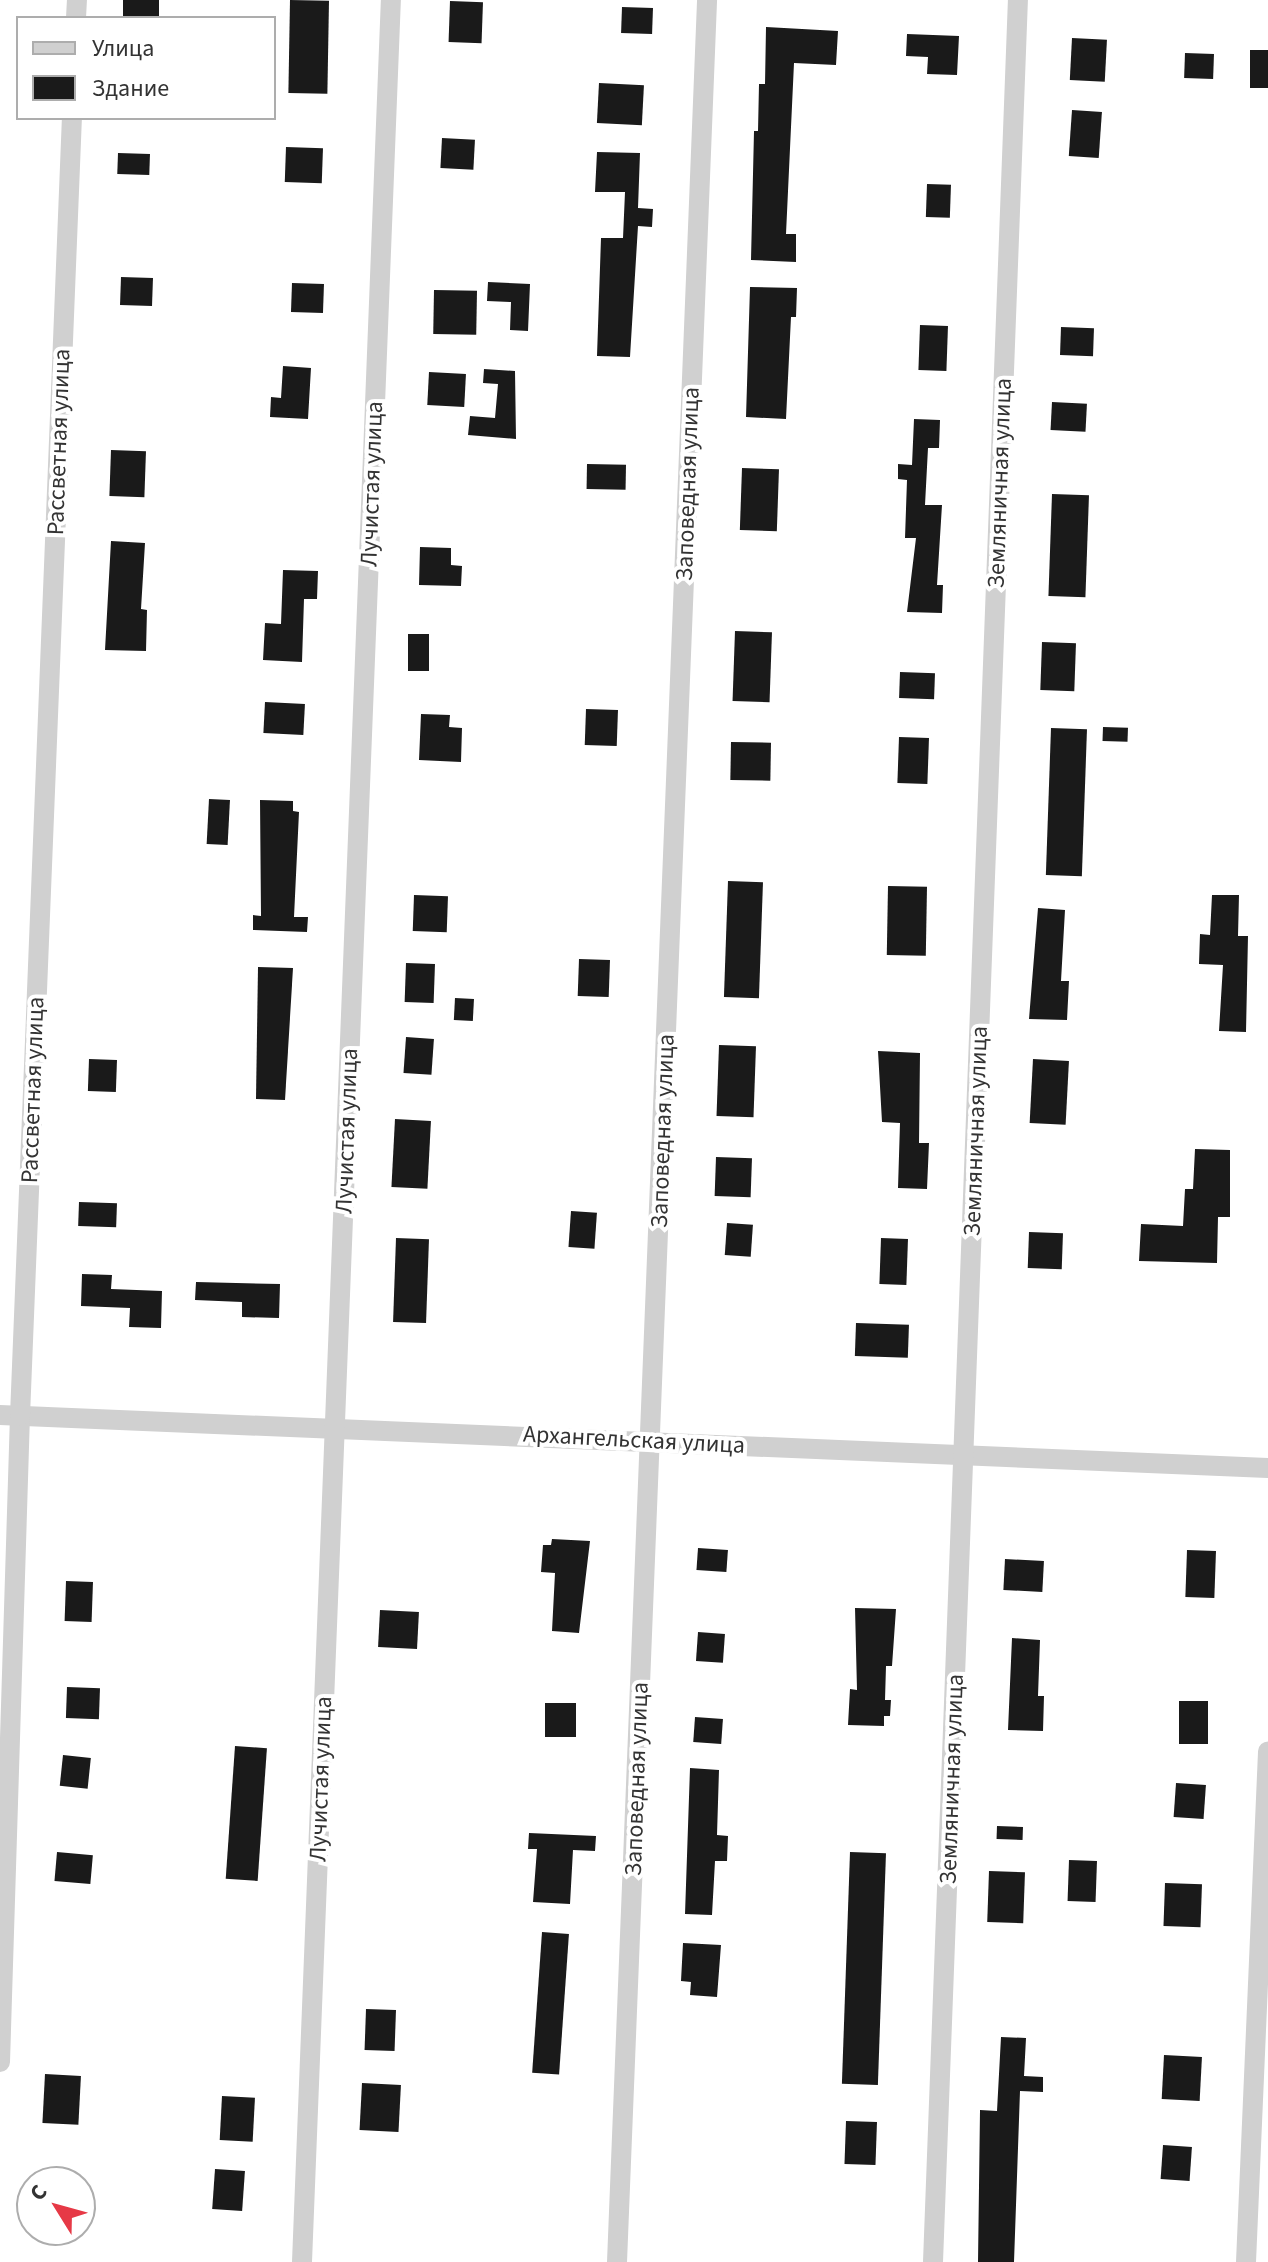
<!DOCTYPE html>
<html>
<head>
<meta charset="utf-8">
<style>
	body { margin:0 }
	#map { position:relative; width:1268px; height:2262px; overflow:hidden; background:#fff; font-family:"Source Sans 3",sans-serif }
	div>[style] { position:absolute }
	.building>* { inset:0; background:#1a1a1a; transform-origin:0 0 }
	.street>* { height:20px; margin:-10px; padding:0 10px; transform-origin:10px; border-radius:10px; background:#d0d0d0 }
	span { translate:-50% -50%; white-space:nowrap; text-align:center; line-height:1.15; -webkit-text-stroke:8px #fff; paint-order:stroke }
	.street-label { font-size:24px; color:#333 }
	.legend { position:absolute; left:16px; top:16px; width:260px; height:104px; box-sizing:border-box; background:#fff; border:2px solid #adadad; margin:0; padding:10px 14px; list-style:none; font-size:24px; color:#333 }
	.legend li { display:flex; align-items:center; gap:16px; height:40px }
	.legend b { width:40px; border:2px solid #adadad }
	.north { position:absolute; left:16px; top:2166px; width:80px; height:80px; box-sizing:border-box; background:#fff; border:2px solid #adadad; border-radius:50%; rotate:307deg; font-size:22px; font-weight:700; line-height:32px; text-align:center; color:#333 }
	.north::after { content:''; display:block; margin:auto; width:28px; height:36px; background:#e63946; clip-path:polygon(50% 0,100% 100%,50% 72%,0 100%) }
</style>
</head>
<body>
<div id="map">
	<div class="building">
		<i style="left:123px;top:0;width:36px;height:18px"></i>
		<i style="left:290px;top:0;width:39px;height:93px;rotate:1deg"></i>
		<i style="left:450px;top:1px;width:33px;height:41px;rotate:2deg"></i>
		<i style="left:622px;top:7px;width:31px;height:26px;rotate:2deg"></i>
		<i style="clip-path:polygon(766px 27px,838px 31px,836px 65px,794px 63px,786px 234px,796px 234px,796px 262px,751px 260px,754px 131px,758px 131px,759px 84px,765px 84px)"></i>
		<i style="clip-path:polygon(907px 34px,959px 36px,957px 75px,927px 74px,928px 57px,906px 56px)"></i>
		<i style="left:1072px;top:38px;width:35px;height:42px;rotate:3deg"></i>
		<i style="left:1250px;top:50px;width:18px;height:38px"></i>
		<i style="left:1185px;top:53px;width:29px;height:25px;rotate:2deg"></i>
		<i style="left:599px;top:83px;width:45px;height:40px;rotate:3deg"></i>
		<i style="left:1072px;top:110px;width:30px;height:46px;rotate:4deg"></i>
		<i style="left:442px;top:138px;width:33px;height:30px;rotate:3deg"></i>
		<i style="left:286px;top:147px;width:37px;height:35px;rotate:2deg"></i>
		<i style="clip-path:polygon(597px 152px,640px 153px,638px 208px,653px 209px,652px 227px,638px 226px,630px 357px,597px 356px,601px 238px,623px 238px,625px 192px,595px 192px)"></i>
		<i style="left:118px;top:153px;width:32px;height:21px;rotate:2deg"></i>
		<i style="left:927px;top:184px;width:24px;height:33px;rotate:2deg"></i>
		<i style="left:121px;top:277px;width:32px;height:28px;rotate:2deg"></i>
		<i style="clip-path:polygon(488px 282px,530px 284px,528px 331px,510px 330px,511px 302px,487px 301px)"></i>
		<i style="left:292px;top:283px;width:32px;height:29px;rotate:2deg"></i>
		<i style="clip-path:polygon(750px 287px,797px 288px,796px 317px,791px 317px,786px 419px,746px 417px)"></i>
		<i style="left:434px;top:290px;width:43px;height:44px;rotate:1deg"></i>
		<i style="left:920px;top:325px;width:28px;height:45px;rotate:2deg"></i>
		<i style="left:1061px;top:327px;width:33px;height:28px;rotate:2deg"></i>
		<i style="clip-path:polygon(283px 366px,311px 368px,308px 419px,270px 417px,271px 397px,281px 398px)"></i>
		<i style="clip-path:polygon(484px 369px,515px 371px,516px 439px,468px 435px,470px 416px,495px 418px,498px 384px,483px 383px)"></i>
		<i style="left:429px;top:372px;width:37px;height:33px;rotate:3deg"></i>
		<i style="left:1052px;top:402px;width:35px;height:28px;rotate:3deg"></i>
		<i style="clip-path:polygon(914px 419px,940px 420px,939px 448px,928px 448px,925px 505px,942px 505px,937px 585px,943px 585px,942px 613px,907px 612px,916px 538px,905px 538px,907px 480px,898px 479px,898px 464px,912px 465px)"></i>
		<i style="left:111px;top:450px;width:35px;height:46px;rotate:2deg"></i>
		<i style="left:587px;top:464px;width:39px;height:25px;rotate:1deg"></i>
		<i style="left:742px;top:468px;width:37px;height:62px;rotate:2deg"></i>
		<i style="left:1052px;top:494px;width:37px;height:102px;rotate:2deg"></i>
		<i style="clip-path:polygon(111px 541px,145px 543px,141px 609px,147px 610px,146px 651px,105px 650px)"></i>
		<i style="clip-path:polygon(420px 547px,451px 548px,451px 565px,462px 566px,461px 586px,419px 585px)"></i>
		<i style="clip-path:polygon(283px 570px,318px 571px,317px 599px,304px 599px,302px 662px,263px 660px,265px 623px,281px 624px)"></i>
		<i style="left:735px;top:631px;width:37px;height:70px;rotate:2deg"></i>
		<i style="left:408px;top:634px;width:21px;height:37px"></i>
		<i style="left:1042px;top:642px;width:34px;height:48px;rotate:2deg"></i>
		<i style="left:900px;top:672px;width:35px;height:26px;rotate:2deg"></i>
		<i style="left:265px;top:702px;width:40px;height:31px;rotate:3deg"></i>
		<i style="left:586px;top:709px;width:32px;height:36px;rotate:2deg"></i>
		<i style="clip-path:polygon(421px 714px,450px 715px,449px 727px,462px 728px,461px 762px,419px 760px)"></i>
		<i style="left:1103px;top:727px;width:25px;height:14px;rotate:2deg"></i>
		<i style="left:1051px;top:728px;width:36px;height:147px;rotate:2deg"></i>
		<i style="left:899px;top:737px;width:30px;height:46px;rotate:2deg"></i>
		<i style="left:731px;top:742px;width:40px;height:38px;rotate:1deg"></i>
		<i style="left:209px;top:799px;width:21px;height:45px;rotate:3deg"></i>
		<i style="clip-path:polygon(260px 800px,293px 801px,293px 811px,299px 812px,294px 917px,308px 917px,307px 932px,253px 930px,253px 915px,261px 916px)"></i>
		<i style="left:728px;top:881px;width:35px;height:116px;rotate:2deg"></i>
		<i style="left:888px;top:886px;width:39px;height:69px;rotate:1deg"></i>
		<i style="left:414px;top:895px;width:34px;height:36px;rotate:2deg"></i>
		<i style="clip-path:polygon(1212px 895px,1239px 895px,1238px 936px,1248px 936px,1246px 1032px,1219px 1031px,1223px 965px,1199px 964px,1200px 934px,1210px 935px)"></i>
		<i style="clip-path:polygon(1038px 908px,1065px 910px,1061px 981px,1069px 981px,1067px 1020px,1029px 1019px)"></i>
		<i style="left:579px;top:959px;width:31px;height:37px;rotate:2deg"></i>
		<i style="left:406px;top:963px;width:29px;height:39px;rotate:2deg"></i>
		<i style="clip-path:polygon(258px 967px,293px 968px,285px 1100px,256px 1099px)"></i>
		<i style="left:455px;top:998px;width:19px;height:22px;rotate:3deg"></i>
		<i style="left:406px;top:1037px;width:28px;height:36px;rotate:4deg"></i>
		<i style="left:719px;top:1045px;width:37px;height:71px;rotate:2deg"></i>
		<i style="clip-path:polygon(878px 1051px,920px 1053px,919px 1143px,929px 1143px,927px 1189px,898px 1188px,900px 1123px,882px 1122px)"></i>
		<i style="left:89px;top:1059px;width:28px;height:32px;rotate:2deg"></i>
		<i style="left:1033px;top:1059px;width:36px;height:64px;rotate:3deg"></i>
		<i style="left:395px;top:1119px;width:36px;height:68px;rotate:3deg"></i>
		<i style="clip-path:polygon(1195px 1149px,1230px 1150px,1230px 1217px,1218px 1217px,1217px 1263px,1139px 1261px,1141px 1224px,1183px 1226px,1185px 1189px,1193px 1189px)"></i>
		<i style="left:716px;top:1157px;width:36px;height:39px;rotate:2deg"></i>
		<i style="left:79px;top:1202px;width:38px;height:24px;rotate:2deg"></i>
		<i style="left:571px;top:1211px;width:26px;height:36px;rotate:4deg"></i>
		<i style="left:727px;top:1223px;width:26px;height:32px;rotate:4deg"></i>
		<i style="left:1029px;top:1232px;width:34px;height:36px;rotate:2deg"></i>
		<i style="left:396px;top:1238px;width:33px;height:84px;rotate:2deg"></i>
		<i style="left:881px;top:1238px;width:27px;height:46px;rotate:2deg"></i>
		<i style="clip-path:polygon(82px 1274px,112px 1275px,111px 1289px,162px 1291px,161px 1328px,129px 1327px,130px 1308px,81px 1306px)"></i>
		<i style="clip-path:polygon(196px 1282px,280px 1284px,279px 1318px,242px 1317px,242px 1302px,195px 1300px)"></i>
		<i style="left:856px;top:1323px;width:53px;height:33px;rotate:2deg"></i>
		<i style="clip-path:polygon(552px 1539px,590px 1541px,579px 1633px,552px 1631px,555px 1573px,541px 1572px,543px 1545px,551px 1545px)"></i>
		<i style="left:698px;top:1548px;width:30px;height:22px;rotate:4deg"></i>
		<i style="left:1187px;top:1550px;width:29px;height:47px;rotate:2deg"></i>
		<i style="left:1005px;top:1559px;width:39px;height:31px;rotate:3deg"></i>
		<i style="left:66px;top:1581px;width:27px;height:40px;rotate:2deg"></i>
		<i style="clip-path:polygon(855px 1608px,896px 1609px,892px 1666px,886px 1666px,885px 1700px,891px 1700px,890px 1716px,884px 1716px,884px 1726px,848px 1725px,850px 1689px,857px 1690px)"></i>
		<i style="left:380px;top:1610px;width:39px;height:37px;rotate:3deg"></i>
		<i style="left:698px;top:1632px;width:27px;height:29px;rotate:4deg"></i>
		<i style="clip-path:polygon(1012px 1638px,1040px 1640px,1038px 1696px,1044px 1696px,1043px 1731px,1008px 1730px)"></i>
		<i style="left:67px;top:1687px;width:33px;height:31px;rotate:2deg"></i>
		<i style="left:1179px;top:1701px;width:29px;height:43px"></i>
		<i style="left:545px;top:1703px;width:31px;height:34px"></i>
		<i style="left:695px;top:1717px;width:28px;height:25px;rotate:4deg"></i>
		<i style="left:235px;top:1746px;width:32px;height:133px;rotate:4deg"></i>
		<i style="left:63px;top:1755px;width:28px;height:31px;rotate:6deg"></i>
		<i style="clip-path:polygon(690px 1768px,719px 1770px,717px 1835px,728px 1836px,727px 1861px,715px 1861px,712px 1915px,685px 1914px)"></i>
		<i style="left:1176px;top:1783px;width:30px;height:34px;rotate:4deg"></i>
		<i style="left:997px;top:1826px;width:26px;height:13px;rotate:2deg"></i>
		<i style="clip-path:polygon(529px 1833px,596px 1836px,595px 1851px,573px 1850px,570px 1904px,533px 1902px,537px 1849px,528px 1849px)"></i>
		<i style="left:57px;top:1852px;width:36px;height:29px;rotate:5deg"></i>
		<i style="left:850px;top:1852px;width:36px;height:232px;rotate:2deg"></i>
		<i style="left:1069px;top:1860px;width:28px;height:41px;rotate:2deg"></i>
		<i style="left:989px;top:1871px;width:36px;height:51px;rotate:2deg"></i>
		<i style="left:1165px;top:1883px;width:37px;height:43px;rotate:2deg"></i>
		<i style="left:542px;top:1932px;width:27px;height:141px;rotate:4deg"></i>
		<i style="clip-path:polygon(683px 1943px,721px 1945px,717px 1997px,690px 1995px,691px 1982px,681px 1981px)"></i>
		<i style="left:366px;top:2009px;width:30px;height:41px;rotate:2deg"></i>
		<i style="clip-path:polygon(1001px 2037px,1026px 2038px,1024px 2076px,1043px 2077px,1043px 2092px,1020px 2091px,1014px 2262px,978px 2262px,980px 2110px,997px 2111px)"></i>
		<i style="left:1164px;top:2055px;width:38px;height:44px;rotate:3deg"></i>
		<i style="left:45px;top:2074px;width:36px;height:49px;rotate:3deg"></i>
		<i style="left:362px;top:2083px;width:39px;height:47px;rotate:3deg"></i>
		<i style="left:222px;top:2096px;width:33px;height:44px;rotate:3deg"></i>
		<i style="left:846px;top:2121px;width:31px;height:43px;rotate:2deg"></i>
		<i style="left:1163px;top:2145px;width:29px;height:34px;rotate:4deg"></i>
		<i style="left:215px;top:2169px;width:30px;height:40px;rotate:4deg"></i>
	</div>
	<div class="street">
		<i style="left:76px;top:18px;width:18px;rotate:-87deg"></i>
		<i style="left:0;top:1415px;width:1269px;rotate:2.39deg"></i>
		<i style="left:0;top:2062px;width:646px;rotate:-88.23deg"></i>
		<i style="left:20px;top:1416px;width:1299px;rotate:-87.71deg"></i>
		<i style="left:302px;top:2262px;width:2264px;rotate:-87.75deg"></i>
		<i style="left:617px;top:2262px;width:2264px;rotate:-87.72deg"></i>
		<i style="left:933px;top:2262px;width:2264px;rotate:-87.85deg"></i>
		<i style="left:1246px;top:2262px;width:511px;rotate:-87.53deg"></i>
	</div>
	<div class="street-label">
		<span style="left:59px;top:442px;rotate:-88deg">Рассветная улица</span>
		<span style="left:1000px;top:483px;rotate:-88deg">Земляничная улица</span>
		<span style="left:372px;top:484px;rotate:-88deg">Лучистая улица</span>
		<span style="left:688px;top:484px;rotate:-88deg">Заповедная улица</span>
		<span style="left:33px;top:1090px;rotate:-88deg">Рассветная улица</span>
		<span style="left:347px;top:1131px;rotate:-88deg">Лучистая улица</span>
		<span style="left:663px;top:1131px;rotate:-88deg">Заповедная улица</span>
		<span style="left:976px;top:1131px;rotate:-88deg">Земляничная улица</span>
		<span style="left:634px;top:1440px;rotate:3deg">Архангельская улица</span>
		<span style="left:321px;top:1779px;rotate:-88deg">Лучистая улица</span>
		<span style="left:637px;top:1779px;rotate:-88deg">Заповедная улица</span>
		<span style="left:952px;top:1779px;rotate:-88deg">Земляничная улица</span>
	</div>
	<ul class="legend">
	<li><b style="height:10px;background:#d0d0d0"></b>Улица</li>
	<li><b style="height:22px;background:#1a1a1a"></b>Здание</li>
	</ul>
	<div class="north">С</div>
</div>
</body>
</html>
